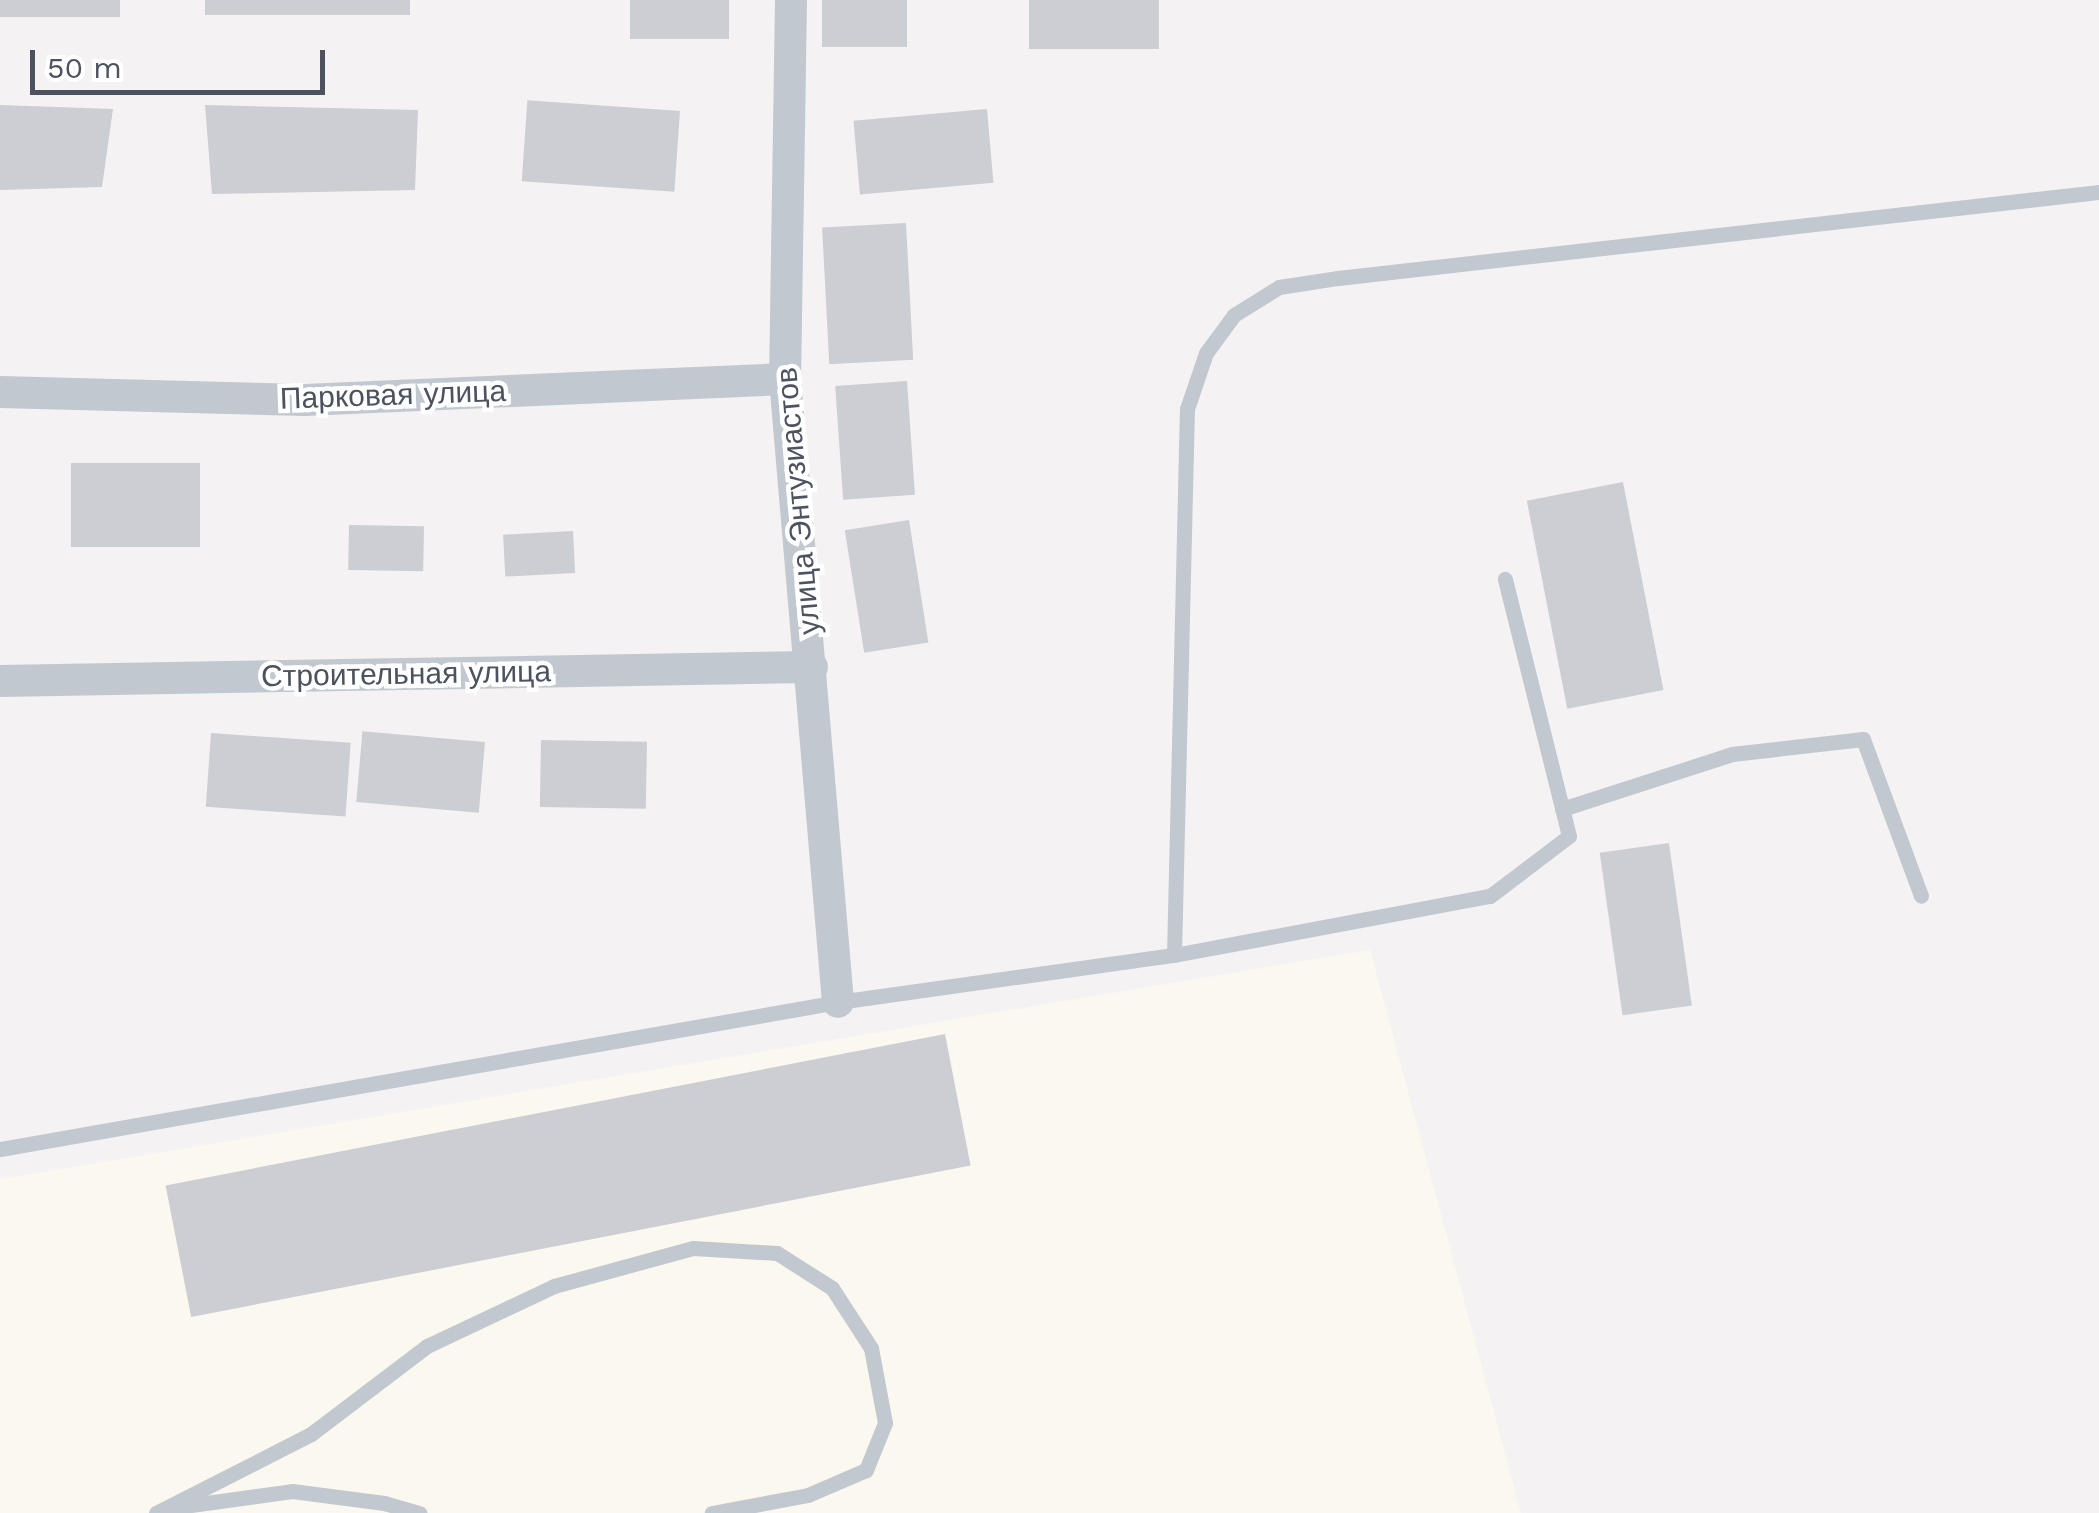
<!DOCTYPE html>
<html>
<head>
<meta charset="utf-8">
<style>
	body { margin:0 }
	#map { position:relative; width:2099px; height:1513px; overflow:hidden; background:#f4f2f2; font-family:"Work Sans",sans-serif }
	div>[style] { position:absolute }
	.commercial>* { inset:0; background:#fbf9ef }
	.building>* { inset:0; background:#cdced4; transform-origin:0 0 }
	.lane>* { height:15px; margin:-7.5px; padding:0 7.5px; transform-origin:7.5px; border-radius:7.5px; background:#c2c8cf }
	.street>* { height:32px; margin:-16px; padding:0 16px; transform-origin:16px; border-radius:16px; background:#c2c8cf }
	span { translate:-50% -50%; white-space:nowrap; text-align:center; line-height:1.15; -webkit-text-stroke:9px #fff; paint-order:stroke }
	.street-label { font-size:30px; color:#4c535e }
	.scale { position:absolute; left:30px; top:50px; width:295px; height:45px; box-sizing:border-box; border:5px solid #4c535e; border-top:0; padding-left:12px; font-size:30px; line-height:35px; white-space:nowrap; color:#4c535e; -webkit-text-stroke:8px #fff; paint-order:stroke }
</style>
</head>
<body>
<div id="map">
	<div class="commercial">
		<i style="clip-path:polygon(1370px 950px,1521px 1513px,0 1513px,0 1179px)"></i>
	</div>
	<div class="building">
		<i style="left:0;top:0;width:120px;height:17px"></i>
		<i style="left:205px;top:0;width:205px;height:15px"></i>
		<i style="left:630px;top:0;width:99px;height:39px"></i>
		<i style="left:822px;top:0;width:85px;height:47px"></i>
		<i style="left:1029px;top:0;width:130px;height:49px"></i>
		<i style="clip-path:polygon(0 105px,113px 109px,102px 187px,0 190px)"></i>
		<i style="clip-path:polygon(205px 105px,418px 110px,415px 190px,212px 194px)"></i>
		<i style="left:987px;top:109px;width:74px;height:134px;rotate:85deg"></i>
		<i style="left:680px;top:111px;width:81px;height:153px;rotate:94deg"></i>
		<i style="left:906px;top:223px;width:137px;height:84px;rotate:87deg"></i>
		<i style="left:907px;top:381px;width:114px;height:72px;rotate:86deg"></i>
		<i style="left:71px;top:463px;width:129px;height:84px"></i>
		<i style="left:1623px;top:482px;width:212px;height:98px;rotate:79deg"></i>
		<i style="left:909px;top:520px;width:124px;height:65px;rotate:81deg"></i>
		<i style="left:349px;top:525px;width:75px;height:45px;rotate:1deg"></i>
		<i style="left:573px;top:531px;width:42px;height:70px;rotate:87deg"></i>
		<i style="left:211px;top:733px;width:140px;height:74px;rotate:4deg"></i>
		<i style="left:541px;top:740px;width:106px;height:67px;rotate:1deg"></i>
		<i style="left:485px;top:742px;width:71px;height:123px;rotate:95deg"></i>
		<i style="left:1669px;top:843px;width:164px;height:70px;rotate:82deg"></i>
		<i style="left:945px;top:1034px;width:134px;height:794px;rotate:79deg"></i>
	</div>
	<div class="lane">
		<i style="left:1562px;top:809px;width:179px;rotate:-17.9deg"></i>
		<i style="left:1732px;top:754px;width:132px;rotate:-6.5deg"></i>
		<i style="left:1863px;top:739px;width:167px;rotate:69.7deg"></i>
		<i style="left:1174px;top:955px;width:321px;rotate:-10.6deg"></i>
		<i style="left:1490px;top:896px;width:99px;rotate:-37.2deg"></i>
		<i style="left:1569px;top:836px;width:265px;rotate:-104deg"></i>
		<i style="left:0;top:1149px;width:851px;rotate:-9.95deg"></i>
		<i style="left:838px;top:1002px;width:339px;rotate:-8deg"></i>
		<i style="left:1174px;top:955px;width:546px;rotate:-88.64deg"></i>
		<i style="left:1187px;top:409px;width:59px;rotate:-71.3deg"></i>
		<i style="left:1206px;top:353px;width:47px;rotate:-53.6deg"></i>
		<i style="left:1234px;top:315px;width:53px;rotate:-31.9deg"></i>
		<i style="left:1279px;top:287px;width:60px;rotate:-8.7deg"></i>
		<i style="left:1338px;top:278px;width:766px;rotate:-6.45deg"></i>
		<i style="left:177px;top:1507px;width:116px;rotate:-7.9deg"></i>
		<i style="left:292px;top:1491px;width:93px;rotate:7.4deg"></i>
		<i style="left:384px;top:1503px;width:37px;rotate:16deg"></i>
		<i style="left:156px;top:1513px;width:174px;rotate:-27deg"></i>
		<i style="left:311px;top:1434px;width:146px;rotate:-37.2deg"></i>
		<i style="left:427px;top:1346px;width:140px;rotate:-25.3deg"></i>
		<i style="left:554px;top:1286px;width:144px;rotate:-15.3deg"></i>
		<i style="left:693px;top:1248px;width:84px;rotate:3.4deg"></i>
		<i style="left:777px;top:1253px;width:65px;rotate:32.5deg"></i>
		<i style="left:832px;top:1288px;width:72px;rotate:57deg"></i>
		<i style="left:871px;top:1348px;width:76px;rotate:79.4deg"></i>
		<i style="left:885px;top:1423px;width:51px;rotate:112deg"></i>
		<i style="left:866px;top:1470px;width:63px;rotate:156.7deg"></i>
		<i style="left:808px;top:1495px;width:98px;rotate:169.4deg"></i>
	</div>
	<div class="street">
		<i style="left:791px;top:0;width:379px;rotate:90.9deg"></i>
		<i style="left:785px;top:379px;width:625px;rotate:85.14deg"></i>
		<i style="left:0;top:392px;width:305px;rotate:1.5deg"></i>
		<i style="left:305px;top:400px;width:480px;rotate:-2.5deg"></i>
		<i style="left:0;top:681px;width:812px;rotate:-0.99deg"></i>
	</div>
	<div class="street-label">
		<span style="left:393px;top:395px;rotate:-2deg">Парковая улица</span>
		<span style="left:798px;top:501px;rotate:-95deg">улица Энтузиастов</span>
		<span style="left:406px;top:674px;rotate:-1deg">Строительная улица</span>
	</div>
	<div class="scale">50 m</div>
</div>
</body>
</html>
